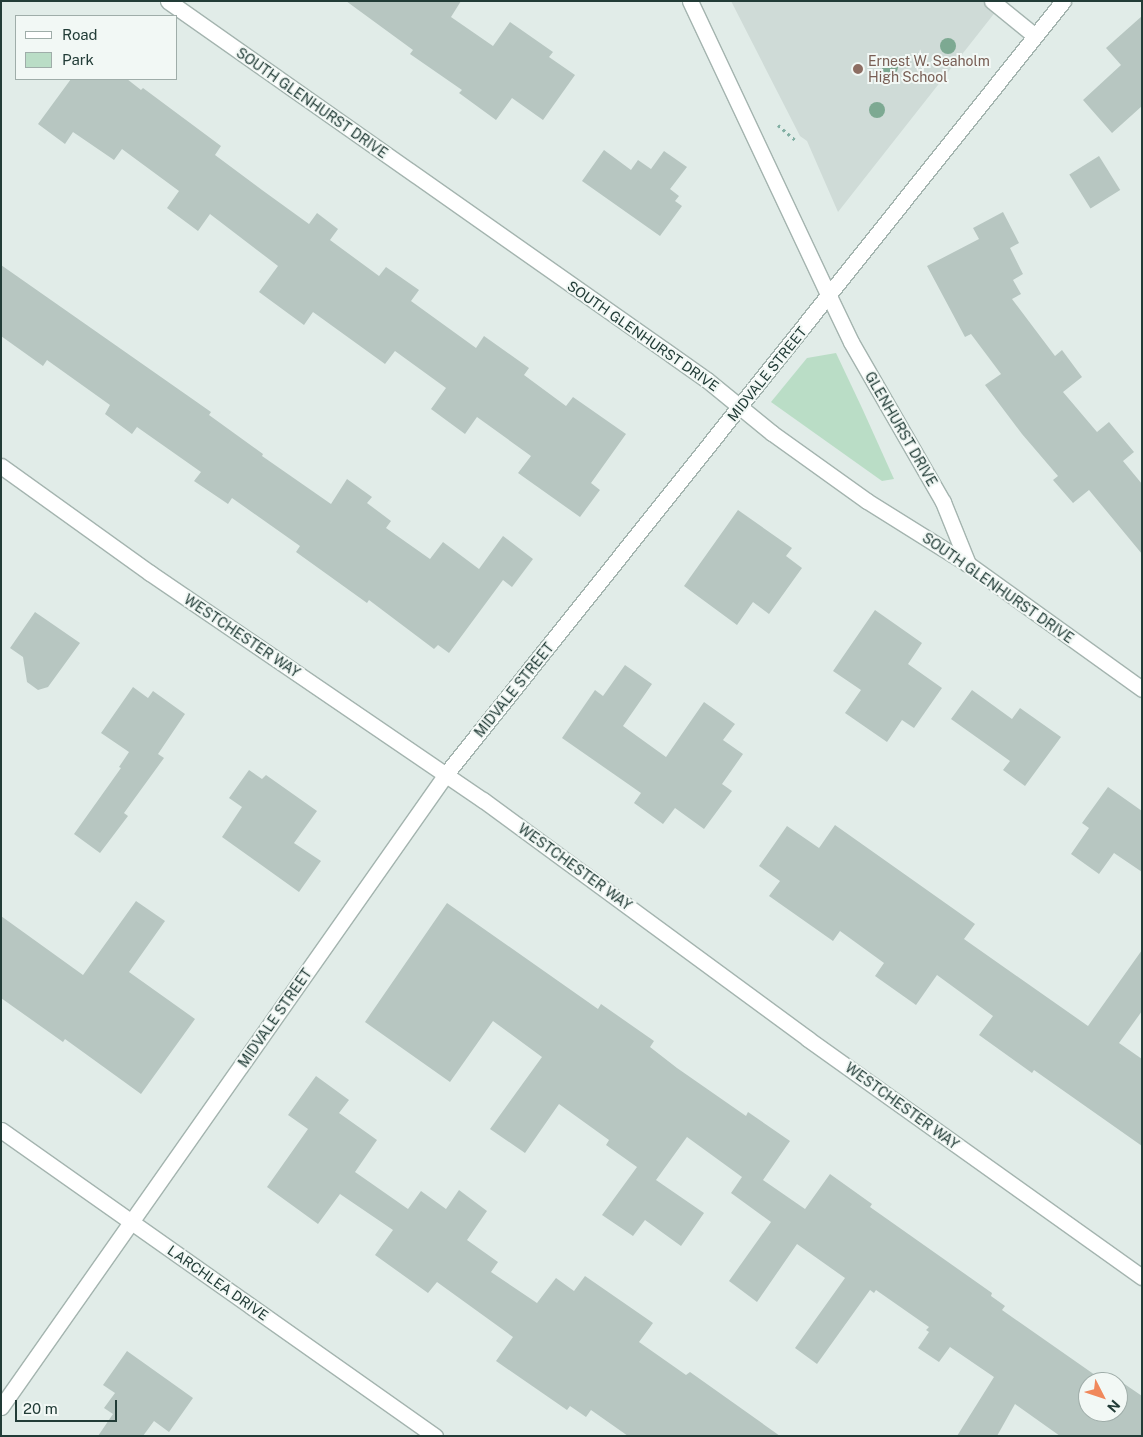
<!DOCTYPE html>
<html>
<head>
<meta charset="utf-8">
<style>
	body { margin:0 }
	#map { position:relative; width:1143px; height:1437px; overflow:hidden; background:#e1ece8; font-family:"Public Sans",sans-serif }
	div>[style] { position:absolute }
	.built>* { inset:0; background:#cfdbd7 }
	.green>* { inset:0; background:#baddc6 }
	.building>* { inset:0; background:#b7c6c1; transform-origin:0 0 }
	.path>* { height:3px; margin-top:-1.5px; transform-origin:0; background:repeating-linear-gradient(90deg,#82afa3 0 2.5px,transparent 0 6.5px) }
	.roads { filter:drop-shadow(1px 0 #a4b4af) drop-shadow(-1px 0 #a4b4af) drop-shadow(0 1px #a4b4af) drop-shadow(0 -1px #a4b4af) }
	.lane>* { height:15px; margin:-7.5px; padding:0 7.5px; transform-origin:7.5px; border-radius:7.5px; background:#fff }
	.street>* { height:15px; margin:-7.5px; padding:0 7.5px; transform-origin:7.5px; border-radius:7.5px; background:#fff }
	.trees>* { width:16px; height:16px; margin:-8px; border-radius:50%; background:#7da992 }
	.dots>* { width:14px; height:14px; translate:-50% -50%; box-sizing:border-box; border:2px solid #f2f8f5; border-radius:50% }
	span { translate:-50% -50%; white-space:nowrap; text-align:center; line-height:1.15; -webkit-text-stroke:4px #f2f8f5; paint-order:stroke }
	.education-label { font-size:14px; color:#785e54 }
	.left { translate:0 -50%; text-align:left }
	.street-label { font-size:14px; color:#223c37 }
	.frame { position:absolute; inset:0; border:2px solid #223c37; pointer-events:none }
	.legend { position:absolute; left:15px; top:15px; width:162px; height:65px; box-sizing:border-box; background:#f2f8f5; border:1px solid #9fada9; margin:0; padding:6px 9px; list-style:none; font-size:15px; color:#223c37 }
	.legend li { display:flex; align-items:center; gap:10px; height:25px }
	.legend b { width:25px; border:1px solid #9fada9 }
	.north { position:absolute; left:1078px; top:1372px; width:50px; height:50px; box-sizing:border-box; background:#f2f8f5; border:1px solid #9fada9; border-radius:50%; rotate:131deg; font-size:14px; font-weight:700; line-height:20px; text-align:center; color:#223c37 }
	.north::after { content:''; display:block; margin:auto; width:18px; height:22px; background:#f0885b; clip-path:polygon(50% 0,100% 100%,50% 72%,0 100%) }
	.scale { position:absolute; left:15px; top:1400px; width:102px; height:22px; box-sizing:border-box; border:2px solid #223c37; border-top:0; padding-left:6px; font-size:15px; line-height:18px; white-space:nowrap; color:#223c37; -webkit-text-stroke:4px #f2f8f5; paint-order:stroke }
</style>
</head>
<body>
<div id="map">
	<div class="built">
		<i style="clip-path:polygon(731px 1px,1004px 1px,838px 212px,807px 141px,800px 136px)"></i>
	</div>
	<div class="green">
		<i style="clip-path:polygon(836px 353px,862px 408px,894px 479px,882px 481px,771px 402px,807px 358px)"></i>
	</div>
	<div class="building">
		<i style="clip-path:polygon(346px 1px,461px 1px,451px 17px,493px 46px,510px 22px,553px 52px,549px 57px,575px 75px,543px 120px,512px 98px,496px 120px,459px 93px,462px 90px,410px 54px,413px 50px)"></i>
		<i style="clip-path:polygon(1142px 16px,1142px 106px,1112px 133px,1083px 100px,1121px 65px,1106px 48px)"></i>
		<i style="clip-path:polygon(71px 79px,127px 79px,141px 90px,143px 88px,221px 146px,215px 155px,262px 190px,309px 224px,317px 213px,338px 229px,330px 240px,379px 276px,386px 267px,419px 290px,411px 301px,476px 348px,484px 336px,529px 368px,524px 375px,566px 406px,573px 397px,626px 434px,591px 483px,600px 490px,580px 517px,518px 473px,531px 456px,477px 417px,465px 434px,431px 409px,446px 388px,395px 351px,385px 364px,313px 312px,304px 325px,259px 292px,278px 266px,210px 214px,198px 231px,167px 208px,179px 191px,122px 149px,114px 160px,73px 132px,65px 144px,38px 124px)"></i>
		<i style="clip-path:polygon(604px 150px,631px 170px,638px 160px,651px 169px,664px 151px,687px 167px,670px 189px,679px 196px,675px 201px,682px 206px,660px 236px,582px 181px)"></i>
		<i style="left:1099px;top:156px;width:40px;height:35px;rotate:58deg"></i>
		<i style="clip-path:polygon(1003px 212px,1019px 243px,1010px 248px,1023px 274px,1013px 280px,1021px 294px,1012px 299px,1055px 356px,1062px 350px,1082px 377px,1063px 392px,1097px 432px,1109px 422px,1134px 452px,1123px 461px,1142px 484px,1142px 554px,1089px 490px,1073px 503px,1053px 480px,1058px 476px,1022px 434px,985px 385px,1001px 374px,971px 334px,965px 337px,927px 266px,979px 239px,973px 228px)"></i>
		<i style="clip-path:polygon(1px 265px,211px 412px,209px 415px,263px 454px,262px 456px,331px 504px,347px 479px,372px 497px,367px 503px,391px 521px,386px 528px,430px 559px,443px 542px,479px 569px,503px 536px,533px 559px,512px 587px,503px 580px,449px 653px,438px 645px,434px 649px,369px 600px,367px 603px,296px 552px,300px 546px,232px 498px,228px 504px,194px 481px,201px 472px,137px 427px,132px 434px,105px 414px,110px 405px,47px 360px,43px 366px,1px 336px)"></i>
		<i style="clip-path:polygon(738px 510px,792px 548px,786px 556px,802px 568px,769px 614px,753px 602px,737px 625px,684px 586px)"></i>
		<i style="clip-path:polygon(875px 610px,922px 643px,908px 664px,942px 688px,914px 728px,902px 720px,887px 742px,845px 713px,861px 690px,833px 671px)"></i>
		<i style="clip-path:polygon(35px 612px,80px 643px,48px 687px,38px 690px,27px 682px,23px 657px,10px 648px)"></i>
		<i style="clip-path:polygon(625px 665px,652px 684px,623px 726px,666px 757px,704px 702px,735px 724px,723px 740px,743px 754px,722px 784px,732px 791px,704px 829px,675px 808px,663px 824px,634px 803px,641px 793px,562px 738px,595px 690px,603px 696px)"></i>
		<i style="clip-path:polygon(133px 687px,148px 698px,153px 691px,185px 714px,158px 754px,164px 758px,124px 813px,128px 816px,100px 853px,74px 834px,121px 768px,119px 767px,129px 752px,101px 733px)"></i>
		<i style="clip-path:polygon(972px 690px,1012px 719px,1020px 708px,1061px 737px,1025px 786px,1003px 770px,1010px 761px,951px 719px)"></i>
		<i style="clip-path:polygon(249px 770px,262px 779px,266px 775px,317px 811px,294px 843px,321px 861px,299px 892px,222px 837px,242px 807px,229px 798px)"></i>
		<i style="clip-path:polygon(1108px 787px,1142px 811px,1142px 872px,1114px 853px,1099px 874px,1071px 854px,1089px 828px,1082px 823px)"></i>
		<i style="clip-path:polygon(835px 825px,975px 924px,964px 939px,1088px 1026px,1142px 950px,1142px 1011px,1119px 1043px,1142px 1059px,1142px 1146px,1034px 1070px,1032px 1073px,979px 1035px,993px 1016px,937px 975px,916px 1005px,875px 976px,884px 963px,840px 931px,833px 941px,769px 896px,780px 881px,759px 866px,787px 826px,819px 848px)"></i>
		<i style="clip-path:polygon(136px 901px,165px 921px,129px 972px,195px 1019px,141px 1094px,65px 1039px,63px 1042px,1px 998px,1px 916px,83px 975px)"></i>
		<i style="clip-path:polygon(447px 903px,598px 1009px,601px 1004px,654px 1041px,650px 1047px,677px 1068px,746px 1116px,748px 1112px,790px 1141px,763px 1180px,805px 1209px,830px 1174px,872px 1204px,870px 1207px,992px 1293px,991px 1296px,1005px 1306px,1002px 1310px,1105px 1382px,1088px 1382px,1088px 1412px,1118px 1412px,1118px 1391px,1123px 1383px,1142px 1396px,1142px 1436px,1060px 1436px,1015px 1404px,997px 1436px,957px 1436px,994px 1377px,950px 1347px,939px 1362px,918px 1348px,929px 1332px,926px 1330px,929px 1327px,876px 1290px,874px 1293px,870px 1290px,817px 1364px,795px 1348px,845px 1278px,797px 1244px,757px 1302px,729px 1281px,771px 1222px,731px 1193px,742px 1177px,687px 1137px,656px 1180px,704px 1213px,681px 1246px,645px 1220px,633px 1236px,602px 1215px,637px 1167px,606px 1145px,609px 1140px,559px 1104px,525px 1153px,490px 1129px,542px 1057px,493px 1021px,450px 1082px,365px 1022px)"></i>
		<i style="clip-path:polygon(316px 1076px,349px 1100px,339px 1113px,377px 1140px,355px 1172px,408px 1209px,421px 1191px,446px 1209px,459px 1190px,487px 1211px,467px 1240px,498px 1262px,491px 1272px,537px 1303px,556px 1278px,574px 1291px,585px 1276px,653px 1323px,639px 1342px,686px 1375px,690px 1372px,780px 1436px,628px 1436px,591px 1410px,586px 1417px,570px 1406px,567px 1410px,496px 1361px,513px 1337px,437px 1282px,428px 1293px,375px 1255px,393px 1230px,340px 1194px,318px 1224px,267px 1187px,308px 1129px,288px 1115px)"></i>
		<i style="clip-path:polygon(127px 1351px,193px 1398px,169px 1432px,154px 1421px,143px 1436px,98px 1436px,113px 1414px,104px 1408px,115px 1393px,103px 1385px)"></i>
	</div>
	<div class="path">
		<i style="left:778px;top:125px;width:23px;rotate:41deg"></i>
	</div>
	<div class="roads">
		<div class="lane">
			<i style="left:690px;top:1px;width:326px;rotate:64.8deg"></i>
			<i style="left:992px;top:1px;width:55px;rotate:39.1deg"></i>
		</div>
		<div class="street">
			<i style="left:168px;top:1px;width:659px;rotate:35.11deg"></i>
			<i style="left:707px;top:380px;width:84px;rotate:39.2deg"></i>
			<i style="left:772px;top:433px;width:117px;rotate:35.6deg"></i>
			<i style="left:867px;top:501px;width:119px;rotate:32deg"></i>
			<i style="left:968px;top:564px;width:214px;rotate:35.7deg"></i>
			<i style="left:829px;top:296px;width:51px;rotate:64.4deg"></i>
			<i style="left:851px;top:342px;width:185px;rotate:60.1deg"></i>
			<i style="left:943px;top:502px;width:67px;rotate:68deg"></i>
			<i style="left:1px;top:466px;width:183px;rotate:35.7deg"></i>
			<i style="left:150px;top:573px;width:403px;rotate:34.3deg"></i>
			<i style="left:483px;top:800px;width:403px;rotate:36.3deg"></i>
			<i style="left:808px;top:1039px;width:410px;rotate:35.5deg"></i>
			<i style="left:1px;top:1130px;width:531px;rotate:35.19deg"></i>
			<i style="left:1px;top:1407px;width:774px;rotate:-54.89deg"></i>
			<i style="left:446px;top:774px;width:989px;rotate:-51.4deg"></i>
		</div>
	</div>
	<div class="trees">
		<i style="left:948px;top:46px"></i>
		<i style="left:890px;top:67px"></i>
		<i style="left:877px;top:110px"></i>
	</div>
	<div class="dots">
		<i style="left:858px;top:69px;background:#8d6e63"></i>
	</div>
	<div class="education-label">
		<span class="left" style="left:868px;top:69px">Ernest W. Seaholm<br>High School</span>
	</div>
	<div class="street-label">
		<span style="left:312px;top:103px;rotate:35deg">SOUTH GLENHURST DRIVE</span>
		<span style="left:643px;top:336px;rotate:35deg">SOUTH GLENHURST DRIVE</span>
		<span style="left:767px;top:374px;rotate:-51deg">MIDVALE STREET</span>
		<span style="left:901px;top:429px;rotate:60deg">GLENHURST DRIVE</span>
		<span style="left:998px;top:588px;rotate:35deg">SOUTH GLENHURST DRIVE</span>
		<span style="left:242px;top:636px;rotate:34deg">WESTCHESTER WAY</span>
		<span style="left:514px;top:690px;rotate:-51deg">MIDVALE STREET</span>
		<span style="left:575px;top:867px;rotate:36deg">WESTCHESTER WAY</span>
		<span style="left:275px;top:1018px;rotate:-55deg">MIDVALE STREET</span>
		<span style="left:902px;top:1106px;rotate:36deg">WESTCHESTER WAY</span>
		<span style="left:218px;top:1283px;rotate:35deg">LARCHLEA DRIVE</span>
	</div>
	<div class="frame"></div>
	<ul class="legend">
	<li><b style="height:6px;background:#fff"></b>Road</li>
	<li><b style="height:14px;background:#baddc6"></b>Park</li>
	</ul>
	<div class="north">N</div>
	<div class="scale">20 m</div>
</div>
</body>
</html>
